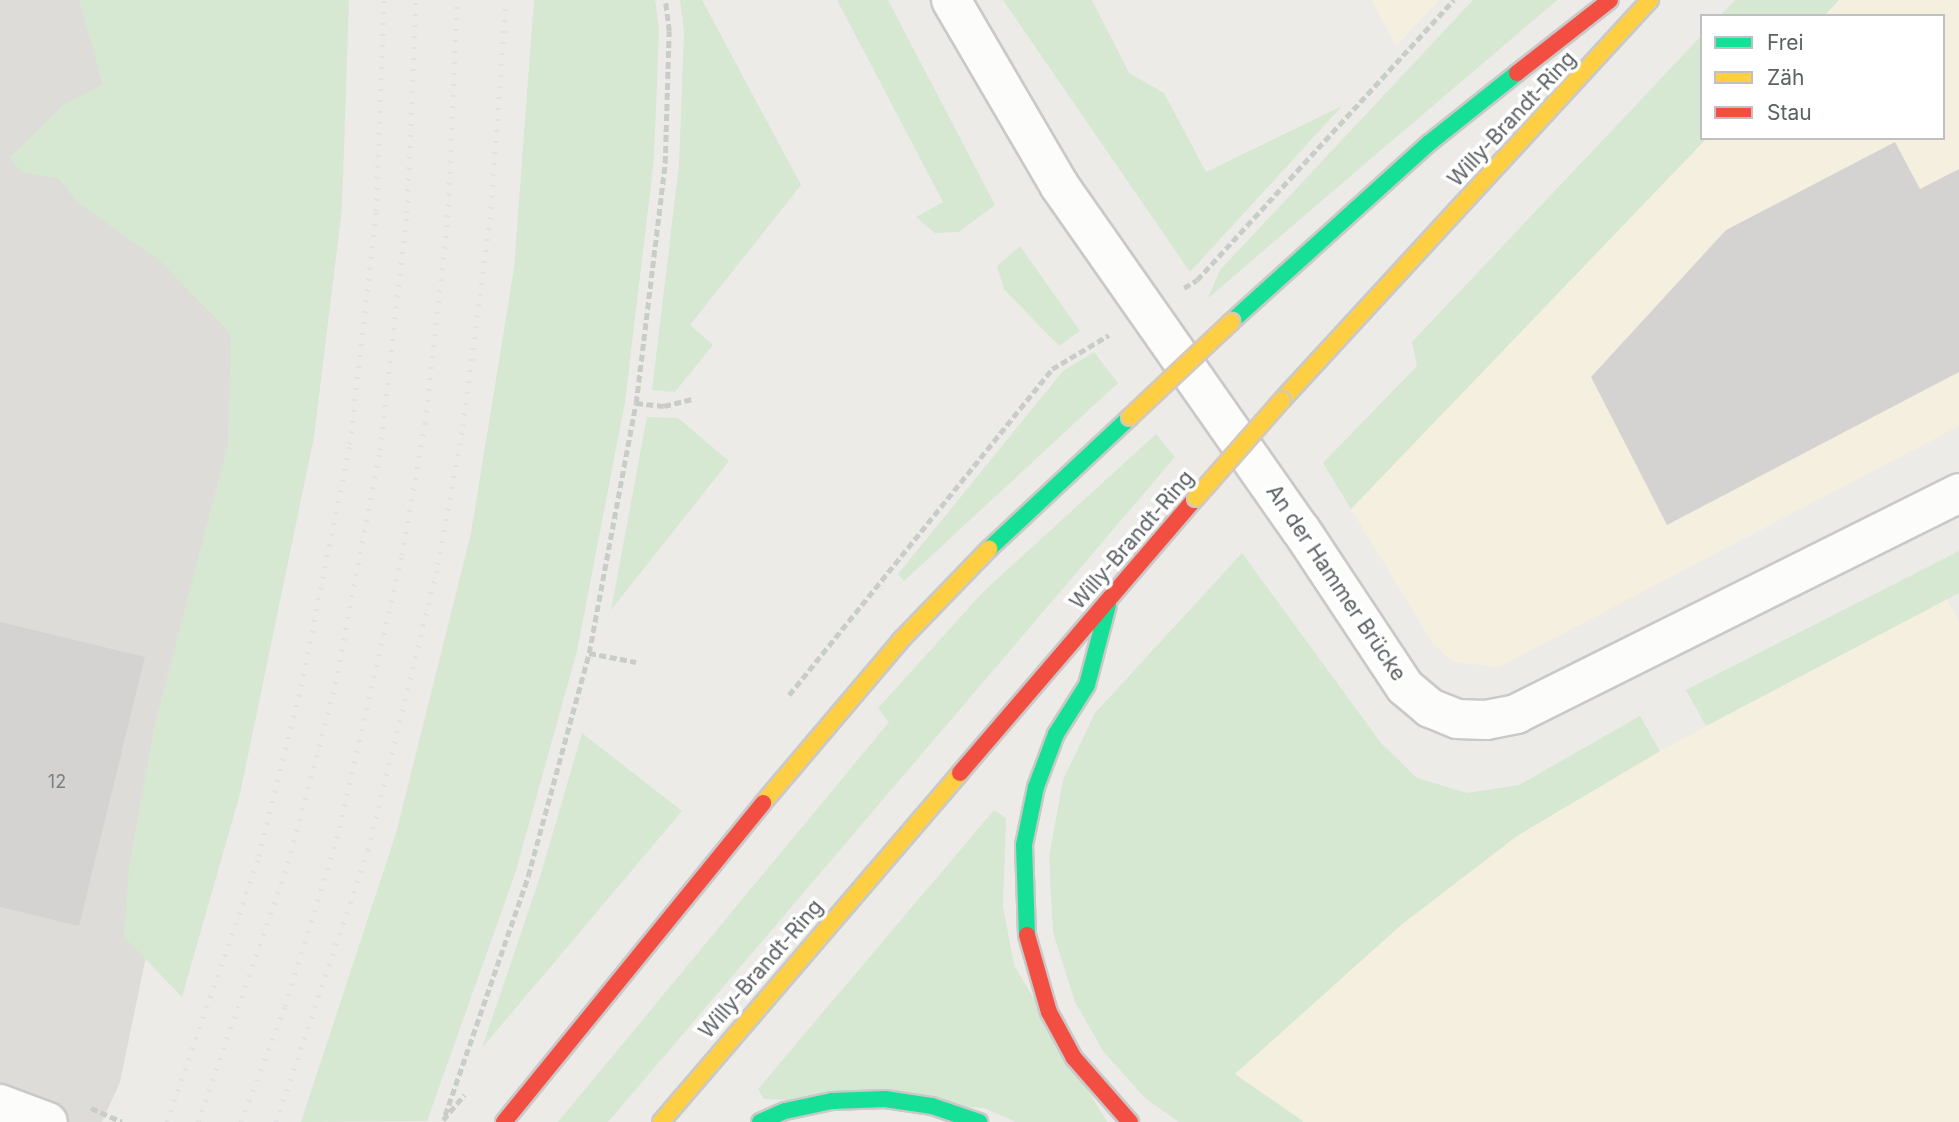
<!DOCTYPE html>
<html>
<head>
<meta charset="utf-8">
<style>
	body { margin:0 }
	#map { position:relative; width:1959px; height:1122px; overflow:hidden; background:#ecebe7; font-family:Inter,sans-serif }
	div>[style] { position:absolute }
	.commercial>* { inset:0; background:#f5efe0 }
	.industrial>* { inset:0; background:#dddcd8 }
	.green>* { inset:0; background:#d6e8d2 }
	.building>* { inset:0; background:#d4d3d1 }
	.path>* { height:4.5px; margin-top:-2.25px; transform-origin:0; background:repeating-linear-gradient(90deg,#c9cdca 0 7px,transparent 0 10.5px) }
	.roads { filter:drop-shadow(2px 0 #c9c9c9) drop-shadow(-2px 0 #c9c9c9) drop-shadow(0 2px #c9c9c9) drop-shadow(0 -2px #c9c9c9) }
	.street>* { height:38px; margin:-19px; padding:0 19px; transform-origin:19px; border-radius:19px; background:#fcfcfb }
	.fast>* { height:16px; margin:-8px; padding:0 8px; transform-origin:8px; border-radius:8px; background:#16e098 }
	.slow>* { height:16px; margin:-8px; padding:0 8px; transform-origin:8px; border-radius:8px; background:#ffcf43 }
	.jam>* { height:16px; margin:-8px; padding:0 8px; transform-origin:8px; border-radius:8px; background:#f24e42 }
	.rail>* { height:5px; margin-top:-2.5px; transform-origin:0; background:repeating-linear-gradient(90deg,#e3e2e2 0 2px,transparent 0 11px) }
	.bridges { filter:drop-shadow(2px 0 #d4c9b6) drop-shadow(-2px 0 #d4c9b6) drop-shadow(0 2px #d4c9b6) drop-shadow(0 -2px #d4c9b6) }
	.slow-bridge>* { height:16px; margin:-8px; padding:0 8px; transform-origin:8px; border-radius:8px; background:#ffcf43 }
	span { translate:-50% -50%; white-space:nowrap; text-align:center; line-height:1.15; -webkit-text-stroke:7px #fff; paint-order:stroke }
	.number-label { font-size:18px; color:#7b7f81 }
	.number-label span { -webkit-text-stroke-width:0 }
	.street-label { font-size:21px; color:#5c6165 }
	.legend { position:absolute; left:1700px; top:14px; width:245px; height:126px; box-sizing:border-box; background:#fff; border:2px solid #bec0c1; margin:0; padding:9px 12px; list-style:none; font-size:21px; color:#5c6165 }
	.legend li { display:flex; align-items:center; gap:14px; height:35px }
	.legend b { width:35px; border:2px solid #bec0c1 }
</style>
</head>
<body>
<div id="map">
	<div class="commercial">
		<i style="clip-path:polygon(1372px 0,1439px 0,1396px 46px)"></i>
		<i style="clip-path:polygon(1839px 0,1959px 0,1959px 426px,1499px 667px,1454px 662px,1434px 645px,1351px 509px,1707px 138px,1943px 138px,1943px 16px,1824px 16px)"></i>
		<i style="clip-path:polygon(1947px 599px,1959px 622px,1959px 1122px,1304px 1122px,1235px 1074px,1401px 925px,1517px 836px,1660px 751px)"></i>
	</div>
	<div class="industrial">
		<i style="clip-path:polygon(0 0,282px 0,224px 579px,120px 1082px,102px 1122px,0 1122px)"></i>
	</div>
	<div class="green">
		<i style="clip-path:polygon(79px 0,349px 0,342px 208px,314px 437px,240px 794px,182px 997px,124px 937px,129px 867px,154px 728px,228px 444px,231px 334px,160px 261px,77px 202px,59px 179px,21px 172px,10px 157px,66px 103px,103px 85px)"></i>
		<i style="clip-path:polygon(534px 0,655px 0,659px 30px,654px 159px,625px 402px,577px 651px,515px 874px,427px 1121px,301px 1122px,396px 833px,471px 533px,514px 268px)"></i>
		<i style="clip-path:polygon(680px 0,702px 0,801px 185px,690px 325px,713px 345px,675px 392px,652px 390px,679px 165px,684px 32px)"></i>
		<i style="clip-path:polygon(837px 0,888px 0,995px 205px,959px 232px,935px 233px,916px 217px,943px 202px)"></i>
		<i style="clip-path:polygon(1003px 0,1092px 0,1129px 73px,1164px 93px,1206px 172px,1342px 106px,1190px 272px)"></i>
		<i style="clip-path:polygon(1473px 0,1557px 0,1208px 298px,1220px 270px)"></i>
		<i style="clip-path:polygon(1735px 0,1839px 0,1824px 16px,1720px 16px)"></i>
		<i style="clip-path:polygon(1702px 35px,1702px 138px,1707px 138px,1351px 509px,1323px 463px,1417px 366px,1412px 342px)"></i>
		<i style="clip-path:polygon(1020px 246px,1080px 331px,1059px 346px,1004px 289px,997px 266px)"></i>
		<i style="clip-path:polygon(1094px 352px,1118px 383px,904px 581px,898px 574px,1063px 371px)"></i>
		<i style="clip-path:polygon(647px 417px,678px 418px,729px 461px,611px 610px)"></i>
		<i style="clip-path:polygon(1156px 434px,1175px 457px,608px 1122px,558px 1122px,889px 722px,878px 708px,985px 590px)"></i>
		<i style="clip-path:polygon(1959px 551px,1959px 593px,1706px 726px,1686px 690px)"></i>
		<i style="clip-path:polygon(1242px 553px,1381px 743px,1417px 778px,1467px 793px,1519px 785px,1640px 716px,1660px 751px,1517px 836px,1401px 925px,1235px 1074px,1304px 1122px,1179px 1122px,1145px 1098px,1103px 1051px,1075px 1002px,1053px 932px,1049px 857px,1063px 780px,1095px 713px)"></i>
		<i style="clip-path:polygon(582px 733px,682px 811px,482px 1048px,540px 877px)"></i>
		<i style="clip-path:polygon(994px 810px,1006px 818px,1003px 906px,1014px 965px,1107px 1122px,1016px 1122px,984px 1108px,764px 1099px,758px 1089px)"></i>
	</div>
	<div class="building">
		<i style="clip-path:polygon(1895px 142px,1920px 189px,1959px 169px,1959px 372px,1667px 525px,1591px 377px,1726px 230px)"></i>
		<i style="clip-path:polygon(0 622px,145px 657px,79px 926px,0 907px)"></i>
	</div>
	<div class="path">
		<i style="left:1184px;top:288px;width:15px;rotate:-32deg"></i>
		<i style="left:1197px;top:280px;width:380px;rotate:-47.5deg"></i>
		<i style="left:636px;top:403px;width:28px;rotate:6deg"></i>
		<i style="left:664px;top:406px;width:30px;rotate:-14deg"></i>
		<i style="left:589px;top:653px;width:48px;rotate:10.8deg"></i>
		<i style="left:789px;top:695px;width:419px;rotate:-51.1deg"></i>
		<i style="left:1052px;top:369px;width:66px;rotate:-30.8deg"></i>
		<i style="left:91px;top:1108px;width:34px;rotate:24deg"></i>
		<i style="left:445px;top:1115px;width:253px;rotate:-70.8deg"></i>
		<i style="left:528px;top:876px;width:231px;rotate:-74.7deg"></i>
		<i style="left:589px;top:653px;width:254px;rotate:-79.4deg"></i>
		<i style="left:636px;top:403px;width:242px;rotate:-83.1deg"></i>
		<i style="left:665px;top:163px;width:132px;rotate:-88.3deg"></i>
		<i style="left:669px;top:31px;width:31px;rotate:-97deg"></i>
		<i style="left:443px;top:1120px;width:33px;rotate:-50deg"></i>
	</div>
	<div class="roads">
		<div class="street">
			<i style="left:951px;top:0;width:214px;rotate:59.7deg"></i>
			<i style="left:1059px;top:185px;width:421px;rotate:55deg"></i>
			<i style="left:1301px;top:530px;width:188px;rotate:56.5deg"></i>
			<i style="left:1405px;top:687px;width:33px;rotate:40deg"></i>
			<i style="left:1430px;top:708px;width:29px;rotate:22deg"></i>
			<i style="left:1457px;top:719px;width:29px;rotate:2deg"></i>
			<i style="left:1486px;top:720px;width:31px;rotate:-11deg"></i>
			<i style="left:1516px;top:714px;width:495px;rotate:-26.5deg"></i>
			<i style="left:0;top:1104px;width:51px;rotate:20.6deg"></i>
		</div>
		<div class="fast">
			<i style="left:1231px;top:322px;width:266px;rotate:-42.1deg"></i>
			<i style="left:1428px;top:144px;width:114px;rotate:-38.6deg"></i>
			<i style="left:989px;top:549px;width:193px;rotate:-43.1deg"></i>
			<i style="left:1027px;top:935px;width:90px;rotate:-91.9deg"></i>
			<i style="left:1024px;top:845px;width:59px;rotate:-78.3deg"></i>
			<i style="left:1036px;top:787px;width:57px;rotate:-69.3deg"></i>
			<i style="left:1056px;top:734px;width:58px;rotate:-57.7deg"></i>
			<i style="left:1087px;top:685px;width:83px;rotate:-75.3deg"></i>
			<i style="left:760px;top:1122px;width:27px;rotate:-24deg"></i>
			<i style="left:785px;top:1111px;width:48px;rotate:-12deg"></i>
			<i style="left:832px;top:1101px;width:53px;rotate:-2.2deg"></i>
			<i style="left:885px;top:1099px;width:48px;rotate:8.5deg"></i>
			<i style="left:932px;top:1106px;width:50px;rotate:18.8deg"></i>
		</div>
		<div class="slow">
			<i style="left:1282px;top:400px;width:544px;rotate:-47.39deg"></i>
			<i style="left:763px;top:803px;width:214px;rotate:-49.7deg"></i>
			<i style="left:901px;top:640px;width:127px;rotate:-46deg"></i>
			<i style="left:661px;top:1122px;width:460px;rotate:-49.4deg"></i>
		</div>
		<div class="jam">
			<i style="left:1517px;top:73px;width:118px;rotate:-38.1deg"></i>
			<i style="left:960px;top:773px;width:362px;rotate:-49.4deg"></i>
			<i style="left:1027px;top:935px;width:80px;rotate:74.1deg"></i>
			<i style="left:1049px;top:1012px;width:52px;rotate:61.5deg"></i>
			<i style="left:1074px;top:1058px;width:85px;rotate:48.8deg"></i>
			<i style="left:504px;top:1122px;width:411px;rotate:-50.9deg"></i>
		</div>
	</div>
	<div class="rail">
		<i style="left:167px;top:1122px;width:281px;rotate:-70.9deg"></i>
		<i style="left:259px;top:856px;width:175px;rotate:-76.1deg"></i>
		<i style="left:301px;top:686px;width:247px;rotate:-78.6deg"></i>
		<i style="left:350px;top:444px;width:234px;rotate:-83.6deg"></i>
		<i style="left:376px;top:211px;width:211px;rotate:-87.8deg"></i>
		<i style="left:198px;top:1122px;width:274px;rotate:-70.8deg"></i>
		<i style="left:288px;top:863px;width:175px;rotate:-75.1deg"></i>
		<i style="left:333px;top:694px;width:248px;rotate:-79.1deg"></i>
		<i style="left:380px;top:450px;width:239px;rotate:-83.5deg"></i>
		<i style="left:407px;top:213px;width:213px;rotate:-87.6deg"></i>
		<i style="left:241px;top:1122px;width:124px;rotate:-69.2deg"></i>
		<i style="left:285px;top:1006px;width:176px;rotate:-72.8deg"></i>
		<i style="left:337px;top:838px;width:290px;rotate:-77.1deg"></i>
		<i style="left:402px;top:555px;width:134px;rotate:-80.1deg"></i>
		<i style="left:425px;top:423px;width:207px;rotate:-83.6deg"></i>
		<i style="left:448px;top:217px;width:217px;rotate:-87.6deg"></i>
		<i style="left:276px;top:1122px;width:287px;rotate:-71.3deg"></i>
		<i style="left:368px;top:850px;width:294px;rotate:-76.2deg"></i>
		<i style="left:438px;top:564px;width:140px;rotate:-79.7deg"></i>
		<i style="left:463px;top:426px;width:209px;rotate:-82.6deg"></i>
		<i style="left:490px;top:219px;width:220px;rotate:-85.8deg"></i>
	</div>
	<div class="bridges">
		<div class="slow-bridge">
			<i style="left:1130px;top:417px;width:139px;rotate:-43.2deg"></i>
			<i style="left:1196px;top:498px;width:130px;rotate:-48.7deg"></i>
		</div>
	</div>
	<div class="number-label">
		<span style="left:57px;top:782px">12</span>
	</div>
	<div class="street-label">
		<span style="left:1512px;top:119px;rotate:-47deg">Willy-Brandt-Ring</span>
		<span style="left:1132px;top:540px;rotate:-49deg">Willy-Brandt-Ring</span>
		<span style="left:1336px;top:583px;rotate:56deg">An der Hammer Brücke</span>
		<span style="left:761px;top:969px;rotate:-49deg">Willy-Brandt-Ring</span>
	</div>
	<ul class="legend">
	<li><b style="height:9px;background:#16e098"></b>Frei</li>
	<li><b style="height:9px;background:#ffcf43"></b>Zäh</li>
	<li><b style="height:9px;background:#f24e42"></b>Stau</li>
	</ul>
</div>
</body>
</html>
